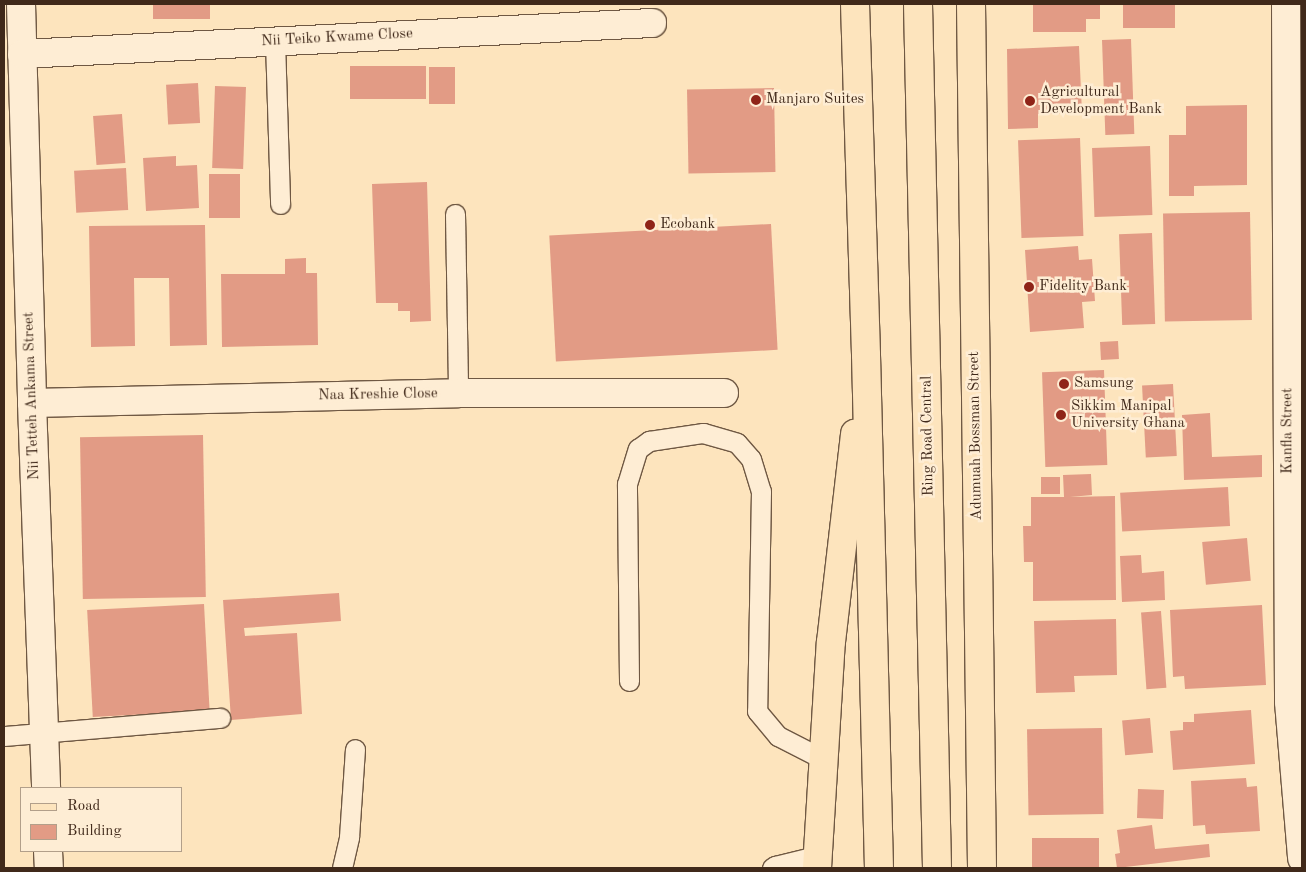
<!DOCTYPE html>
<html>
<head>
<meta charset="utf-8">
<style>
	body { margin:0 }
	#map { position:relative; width:1306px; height:872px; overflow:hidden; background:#fde4bd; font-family:"Old Standard TT",serif }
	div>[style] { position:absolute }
	.building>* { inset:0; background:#e29b85; transform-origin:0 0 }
	.roads { filter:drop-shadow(1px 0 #6f5843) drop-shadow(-1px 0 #6f5843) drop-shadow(0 1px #6f5843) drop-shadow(0 -1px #6f5843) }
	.lane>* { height:19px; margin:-9.5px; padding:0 9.5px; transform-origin:9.5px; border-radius:9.5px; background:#feedd4 }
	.street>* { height:28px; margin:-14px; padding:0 14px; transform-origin:14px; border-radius:14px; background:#feedd4 }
	.primary>* { height:28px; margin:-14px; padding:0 14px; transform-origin:14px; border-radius:14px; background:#fde4bd }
	.dots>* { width:14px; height:14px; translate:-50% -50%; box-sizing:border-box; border:2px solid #feedd4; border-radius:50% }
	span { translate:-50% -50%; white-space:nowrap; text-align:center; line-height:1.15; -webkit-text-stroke:5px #feedd4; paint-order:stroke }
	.street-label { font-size:15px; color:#40291a }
	.poi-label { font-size:15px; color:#40291a }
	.left { translate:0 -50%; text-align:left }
	.frame { position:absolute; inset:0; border:5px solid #40291a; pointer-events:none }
	.legend { position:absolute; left:20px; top:787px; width:162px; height:65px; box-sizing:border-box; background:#feedd4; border:1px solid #b29f8a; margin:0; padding:6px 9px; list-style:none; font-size:15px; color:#40291a }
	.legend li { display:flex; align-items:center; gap:10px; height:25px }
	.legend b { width:25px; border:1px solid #b29f8a }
</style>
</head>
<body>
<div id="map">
	<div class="building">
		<i style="left:153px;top:4px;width:57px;height:15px"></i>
		<i style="clip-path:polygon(1033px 4px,1100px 4px,1100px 19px,1086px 19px,1086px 32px,1033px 32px)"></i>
		<i style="left:1123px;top:4px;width:52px;height:24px"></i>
		<i style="left:1131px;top:39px;width:95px;height:29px;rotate:88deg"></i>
		<i style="clip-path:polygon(1079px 46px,1082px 113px,1038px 114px,1038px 128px,1008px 129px,1007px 49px)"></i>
		<i style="left:426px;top:66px;width:33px;height:76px;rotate:90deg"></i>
		<i style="left:429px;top:67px;width:26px;height:37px"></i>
		<i style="left:198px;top:83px;width:40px;height:32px;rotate:87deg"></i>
		<i style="left:215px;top:86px;width:31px;height:82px;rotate:2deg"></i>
		<i style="left:774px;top:88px;width:84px;height:87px;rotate:89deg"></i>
		<i style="clip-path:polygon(1247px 105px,1247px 185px,1194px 186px,1194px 196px,1169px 196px,1169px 135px,1186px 135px,1186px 106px)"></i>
		<i style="left:122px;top:114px;width:49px;height:29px;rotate:86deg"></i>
		<i style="left:1080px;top:138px;width:98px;height:62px;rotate:88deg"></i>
		<i style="left:1150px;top:146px;width:69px;height:58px;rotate:88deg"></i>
		<i style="clip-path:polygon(176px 156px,176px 166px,197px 165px,199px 208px,146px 211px,143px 158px)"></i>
		<i style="left:126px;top:168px;width:42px;height:52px;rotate:87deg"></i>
		<i style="left:240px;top:174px;width:44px;height:31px;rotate:90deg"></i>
		<i style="clip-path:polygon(427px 182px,431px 321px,410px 322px,410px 311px,398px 311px,398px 303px,376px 303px,372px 184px)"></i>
		<i style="left:1250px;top:212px;width:108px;height:87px;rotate:89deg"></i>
		<i style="left:771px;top:224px;width:126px;height:222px;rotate:87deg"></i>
		<i style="clip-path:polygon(205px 225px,207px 345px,170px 346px,169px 278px,134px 278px,135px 346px,91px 347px,89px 226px)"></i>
		<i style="left:1152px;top:233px;width:91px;height:33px;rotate:88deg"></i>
		<i style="clip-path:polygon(1078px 246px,1079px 260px,1092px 259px,1095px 301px,1082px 302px,1084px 328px,1030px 332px,1025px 250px)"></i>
		<i style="clip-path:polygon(306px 258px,306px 273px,317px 273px,318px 345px,222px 347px,221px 274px,285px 274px,285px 259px)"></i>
		<i style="left:1118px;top:341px;width:18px;height:18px;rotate:87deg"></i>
		<i style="left:1104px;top:370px;width:95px;height:62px;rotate:88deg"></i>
		<i style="left:1173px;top:384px;width:72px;height:31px;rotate:87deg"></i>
		<i style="clip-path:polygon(1210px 413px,1212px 457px,1262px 455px,1262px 477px,1184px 480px,1182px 415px)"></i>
		<i style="left:203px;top:435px;width:162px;height:123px;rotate:89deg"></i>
		<i style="clip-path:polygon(1091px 474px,1092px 495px,1070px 497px,1115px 496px,1116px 600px,1033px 601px,1033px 562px,1024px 562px,1023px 526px,1031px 526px,1031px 497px,1064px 497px,1063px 475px)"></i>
		<i style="left:1041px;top:477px;width:19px;height:17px"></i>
		<i style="left:1228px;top:487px;width:39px;height:108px;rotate:87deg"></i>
		<i style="left:1247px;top:538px;width:43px;height:45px;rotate:85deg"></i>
		<i style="clip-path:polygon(1141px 555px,1142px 573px,1164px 571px,1165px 600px,1122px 602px,1120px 556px)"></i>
		<i style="clip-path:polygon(339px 593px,341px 621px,244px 628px,245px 636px,297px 633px,302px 714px,231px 720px,223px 600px)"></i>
		<i style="left:204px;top:604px;width:107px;height:117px;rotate:87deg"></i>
		<i style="clip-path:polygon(1262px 605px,1266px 685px,1185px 689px,1184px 676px,1173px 677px,1170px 610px)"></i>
		<i style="left:1161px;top:611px;width:77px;height:20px;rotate:86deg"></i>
		<i style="clip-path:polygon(1116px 619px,1117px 675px,1074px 676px,1075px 692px,1036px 693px,1034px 621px)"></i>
		<i style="clip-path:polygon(1251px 710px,1255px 764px,1173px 770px,1170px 731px,1183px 730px,1183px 722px,1194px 722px,1194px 714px)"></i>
		<i style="left:1150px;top:718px;width:35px;height:28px;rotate:85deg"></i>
		<i style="left:1102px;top:728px;width:86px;height:75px;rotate:89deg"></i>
		<i style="clip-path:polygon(1246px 778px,1247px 787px,1257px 786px,1260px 831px,1206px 834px,1205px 825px,1193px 826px,1191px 781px)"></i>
		<i style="left:1138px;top:789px;width:26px;height:29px;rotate:2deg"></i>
		<i style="clip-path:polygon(1152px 825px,1155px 849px,1209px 844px,1210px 857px,1117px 868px,1115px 854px,1120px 853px,1117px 830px)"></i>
		<i style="left:1099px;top:838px;width:30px;height:67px;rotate:90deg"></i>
	</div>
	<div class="roads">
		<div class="lane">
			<i style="left:275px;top:41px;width:163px;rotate:88.2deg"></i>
			<i style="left:455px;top:214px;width:179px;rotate:89deg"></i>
			<i style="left:629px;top:681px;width:197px;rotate:-90.6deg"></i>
			<i style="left:627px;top:484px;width:37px;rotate:-73deg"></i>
			<i style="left:638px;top:449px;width:14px;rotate:-36deg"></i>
			<i style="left:649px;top:441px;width:55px;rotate:-8.4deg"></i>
			<i style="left:703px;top:433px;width:35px;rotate:16deg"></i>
			<i style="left:737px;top:443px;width:21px;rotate:49deg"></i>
			<i style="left:751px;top:459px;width:34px;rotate:73deg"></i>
			<i style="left:761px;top:491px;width:220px;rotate:91deg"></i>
			<i style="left:757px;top:711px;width:33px;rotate:50deg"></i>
			<i style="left:778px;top:736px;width:51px;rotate:27.1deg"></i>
			<i style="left:4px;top:736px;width:217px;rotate:-4.8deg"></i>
			<i style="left:342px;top:868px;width:32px;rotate:-77deg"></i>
			<i style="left:349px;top:837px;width:88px;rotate:-86.1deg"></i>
			<i style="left:772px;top:868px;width:4px;rotate:-34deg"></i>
			<i style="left:775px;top:866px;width:42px;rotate:-13.7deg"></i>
		</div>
		<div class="street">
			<i style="left:21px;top:4px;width:399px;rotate:88.4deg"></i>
			<i style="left:32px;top:403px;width:385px;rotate:87.9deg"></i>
			<i style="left:1286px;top:4px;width:698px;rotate:89.75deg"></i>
			<i style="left:1289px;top:702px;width:157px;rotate:85.2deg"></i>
			<i style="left:22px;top:54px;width:631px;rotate:-2.82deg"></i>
			<i style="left:32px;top:403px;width:426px;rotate:-1.3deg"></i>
			<i style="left:458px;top:393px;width:266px"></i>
			<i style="left:48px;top:851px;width:17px;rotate:87deg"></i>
		</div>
		<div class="primary">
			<i style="left:855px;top:4px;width:351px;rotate:88.2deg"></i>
			<i style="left:866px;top:355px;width:513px;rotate:88.55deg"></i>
			<i style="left:918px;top:4px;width:864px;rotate:88.74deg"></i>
			<i style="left:971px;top:4px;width:864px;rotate:89.27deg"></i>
			<i style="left:817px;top:868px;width:226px;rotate:-86.5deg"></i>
			<i style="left:831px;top:642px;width:210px;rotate:-83.4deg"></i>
		</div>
	</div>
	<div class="dots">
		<i style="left:756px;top:100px;background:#8f2418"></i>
		<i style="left:1030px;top:101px;background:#8f2418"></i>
		<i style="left:650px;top:225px;background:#8f2418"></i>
		<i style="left:1029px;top:287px;background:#8f2418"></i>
		<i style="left:1064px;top:384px;background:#8f2418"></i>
		<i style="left:1061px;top:415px;background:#8f2418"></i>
	</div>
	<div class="street-label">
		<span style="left:337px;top:38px;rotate:-3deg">Nii Teiko Kwame Close</span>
		<span style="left:378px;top:395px;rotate:-1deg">Naa Kreshie Close</span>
		<span style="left:32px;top:396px;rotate:-92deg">Nii Tetteh Ankama Street</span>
		<span style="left:1288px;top:431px;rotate:-90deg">Kanfla Street</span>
		<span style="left:928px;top:436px;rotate:-91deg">Ring Road Central</span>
		<span style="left:976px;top:436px;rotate:-91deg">Adumuah Bossman Street</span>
	</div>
	<div class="poi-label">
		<span class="left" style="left:1040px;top:101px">Agricultural<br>Development Bank</span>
		<span class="left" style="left:766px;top:100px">Manjaro Suites</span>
		<span class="left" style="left:660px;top:225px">Ecobank</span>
		<span class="left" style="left:1039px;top:287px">Fidelity Bank</span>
		<span class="left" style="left:1074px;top:384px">Samsung</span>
		<span class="left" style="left:1071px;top:415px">Sikkim Manipal<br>University Ghana</span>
	</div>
	<div class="frame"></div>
	<ul class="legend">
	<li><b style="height:6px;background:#fde4bd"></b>Road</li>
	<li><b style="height:14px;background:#e29b85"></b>Building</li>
	</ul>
</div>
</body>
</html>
